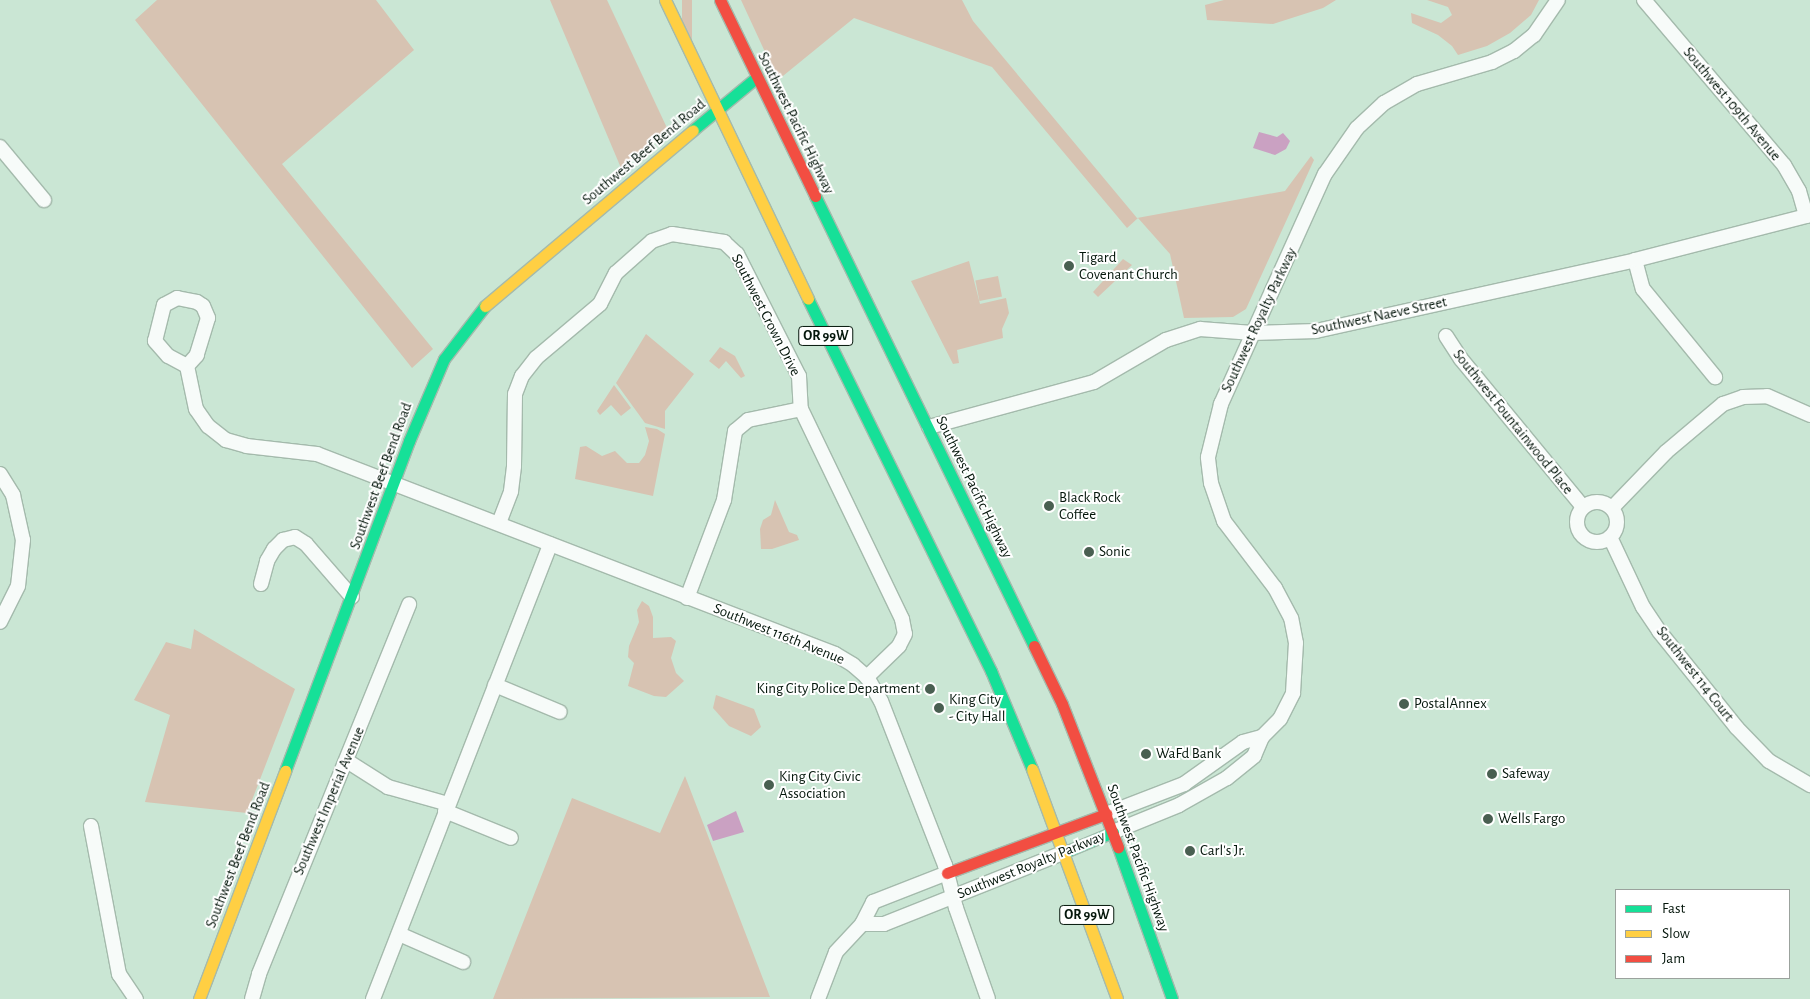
<!DOCTYPE html>
<html>
<head>
<meta charset="utf-8">
<style>
	body { margin:0 }
	#map { position:relative; width:1810px; height:999px; overflow:hidden; background:#cae6d4; font-family:"Alegreya Sans",sans-serif }
	div>[style] { position:absolute }
	.green>* { inset:0; background:#d7c3b2; transform-origin:0 0 }
	.water>* { inset:0; background:#caa1c2 }
	.roads { filter:drop-shadow(1px 0 #a4baac) drop-shadow(-1px 0 #a4baac) drop-shadow(0 1px #a4baac) drop-shadow(0 -1px #a4baac) }
	.street>* { height:14px; margin:-7px; padding:0 7px; transform-origin:7px; border-radius:7px; background:#f7fbf9 }
	.street>.ring { margin:-7px; padding:0; box-sizing:content-box; background:none; border:14px solid #f7fbf9; border-radius:50% }
	.fast>* { height:11px; margin:-5.5px; padding:0 5.5px; transform-origin:5.5px; border-radius:5.5px; background:#16e098 }
	.slow>* { height:11px; margin:-5.5px; padding:0 5.5px; transform-origin:5.5px; border-radius:5.5px; background:#ffcf43 }
	.jam>* { height:11px; margin:-5.5px; padding:0 5.5px; transform-origin:5.5px; border-radius:5.5px; background:#f24e42 }
	.dots>* { width:14px; height:14px; translate:-50% -50%; box-sizing:border-box; border:2px solid #fff; border-radius:50% }
	span { translate:-50% -50%; white-space:nowrap; text-align:center; line-height:1.15; -webkit-text-stroke:4px #fff; paint-order:stroke }
	.shield-label span { padding:1px 4px; background:#fff; border:1px solid; border-radius:4px; -webkit-text-stroke-width:0 }
	.shield-label { font-size:14px; color:#04160b; font-weight:700 }
	.street-label { font-size:15px; color:#04160b }
	.poi-label { font-size:15px; color:#04160b }
	.left { translate:0 -50%; text-align:left }
	.right { translate:-100% -50%; text-align:right }
	.legend { position:absolute; left:1615px; top:889px; width:175px; height:90px; box-sizing:border-box; background:#fff; border:1px solid #9ba29d; margin:0; padding:6px 9px; list-style:none; font-size:15px; color:#04160b }
	.legend li { display:flex; align-items:center; gap:10px; height:25px }
	.legend b { width:25px; border:1px solid #9ba29d }
</style>
</head>
<body>
<div id="map">
	<div class="green">
		<i style="clip-path:polygon(157px 0,376px 0,414px 50px,282px 164px,433px 349px,412px 368px,135px 20px)"></i>
		<i style="clip-path:polygon(550px 0,607px 0,667px 128px,621px 168px)"></i>
		<i style="left:682px;top:0;width:10px;height:42px"></i>
		<i style="clip-path:polygon(741px 0,962px 0,973px 21px,1137px 218px,1285px 191px,1311px 156px,1314px 160px,1246px 309px,1233px 317px,1184px 318px,1170px 254px,1138px 218px,1127px 228px,992px 67px,854px 18px,778px 80px)"></i>
		<i style="clip-path:polygon(1224px 0,1336px 0,1323px 8px,1273px 24px,1207px 20px,1205px 5px)"></i>
		<i style="clip-path:polygon(1427px 0,1539px 0,1531px 15px,1510px 33px,1487px 46px,1458px 55px,1452px 46px,1438px 35px,1412px 23px,1411px 13px,1441px 23px,1452px 15px,1448px 7px)"></i>
		<i style="clip-path:polygon(1123px 259px,1132px 265px,1098px 297px,1093px 292px)"></i>
		<i style="clip-path:polygon(969px 261px,980px 304px,1006px 298px,1009px 313px,1002px 329px,1003px 338px,957px 350px,959px 363px,953px 364px,911px 281px)"></i>
		<i style="left:998px;top:276px;width:21px;height:23px;rotate:79deg"></i>
		<i style="clip-path:polygon(646px 334px,694px 374px,665px 411px,665px 429px,645px 423px,616px 383px)"></i>
		<i style="clip-path:polygon(720px 347px,735px 356px,745px 376px,741px 378px,726px 361px,719px 369px,709px 361px)"></i>
		<i style="clip-path:polygon(614px 385px,631px 408px,621px 416px,611px 405px,600px 415px,597px 411px)"></i>
		<i style="clip-path:polygon(645px 427px,657px 429px,665px 434px,653px 496px,575px 479px,580px 447px,586px 446px,602px 456px,615px 451px,627px 463px,639px 463px,645px 455px,649px 441px)"></i>
		<i style="clip-path:polygon(775px 500px,789px 532px,797px 535px,799px 540px,772px 549px,761px 549px,760px 529px,763px 520px,771px 515px)"></i>
		<i style="clip-path:polygon(642px 601px,649px 606px,653px 617px,653px 638px,671px 637px,676px 641px,671px 658px,676px 673px,684px 681px,666px 697px,654px 696px,628px 686px,634px 663px,628px 657px,629px 646px,639px 622px,637px 610px)"></i>
		<i style="clip-path:polygon(194px 629px,295px 689px,247px 813px,145px 802px,170px 715px,134px 700px,166px 642px,191px 649px)"></i>
		<i style="clip-path:polygon(716px 695px,754px 709px,761px 727px,751px 736px,729px 726px,713px 708px)"></i>
		<i style="clip-path:polygon(685px 776px,770px 997px,493px 999px,572px 798px,660px 833px)"></i>
	</div>
	<div class="water">
		<i style="clip-path:polygon(1259px 132px,1277px 137px,1283px 133px,1290px 141px,1286px 149px,1275px 155px,1253px 148px)"></i>
		<i style="clip-path:polygon(736px 811px,744px 832px,713px 841px,707px 825px)"></i>
	</div>
	<div class="roads">
		<div class="street">
			<i style="left:1644px;top:0;width:216px;rotate:49.7deg"></i>
			<i style="left:1784px;top:165px;width:30px;rotate:60deg"></i>
			<i style="left:1799px;top:191px;width:26px;rotate:74deg"></i>
			<i style="left:0;top:147px;width:69px;rotate:50.3deg"></i>
			<i style="left:1635px;top:260px;width:30px;rotate:75deg"></i>
			<i style="left:1643px;top:289px;width:114px;rotate:50.7deg"></i>
			<i style="left:1446px;top:336px;width:27px;rotate:57deg"></i>
			<i style="left:1461px;top:359px;width:192px;rotate:50.5deg"></i>
			<i style="left:187px;top:366px;width:21px;rotate:-152deg"></i>
			<i style="left:168px;top:356px;width:20px;rotate:-131deg"></i>
			<i style="left:155px;top:341px;width:37px;rotate:-76deg"></i>
			<i style="left:164px;top:305px;width:15px;rotate:-28deg"></i>
			<i style="left:177px;top:298px;width:20px;rotate:11deg"></i>
			<i style="left:197px;top:302px;width:7px;rotate:34deg"></i>
			<i style="left:203px;top:306px;width:13px;rotate:67deg"></i>
			<i style="left:208px;top:318px;width:39px;rotate:107deg"></i>
			<i style="left:197px;top:355px;width:15px;rotate:132deg"></i>
			<i style="left:187px;top:366px;width:44px;rotate:78.2deg"></i>
			<i style="left:196px;top:409px;width:21px;rotate:55deg"></i>
			<i style="left:208px;top:426px;width:23px;rotate:38deg"></i>
			<i style="left:226px;top:440px;width:22px;rotate:16deg"></i>
			<i style="left:247px;top:446px;width:70px;rotate:6.5deg"></i>
			<i style="left:317px;top:454px;width:555px;rotate:21.11deg"></i>
			<i style="left:835px;top:654px;width:21px;rotate:31deg"></i>
			<i style="left:853px;top:665px;width:18px;rotate:41deg"></i>
			<i style="left:867px;top:677px;width:28px;rotate:60deg"></i>
			<i style="left:881px;top:701px;width:176px;rotate:68.7deg"></i>
			<i style="left:945px;top:865px;width:44px;rotate:75.7deg"></i>
			<i style="left:956px;top:908px;width:96px;rotate:70.6deg"></i>
			<i style="left:929px;top:427px;width:171px;rotate:-15.3deg"></i>
			<i style="left:1094px;top:382px;width:83px;rotate:-30.3deg"></i>
			<i style="left:1166px;top:340px;width:36px;rotate:-18deg"></i>
			<i style="left:1200px;top:329px;width:53px;rotate:4.3deg"></i>
			<i style="left:1253px;top:333px;width:63px;rotate:-1.8deg"></i>
			<i style="left:1316px;top:331px;width:327px;rotate:-12.5deg"></i>
			<i style="left:1635px;top:260px;width:181px;rotate:-14.4deg"></i>
			<i style="left:0;top:474px;width:25px;rotate:58deg"></i>
			<i style="left:13px;top:495px;width:46px;rotate:77.5deg"></i>
			<i style="left:23px;top:540px;width:46px;rotate:96.2deg"></i>
			<i style="left:18px;top:586px;width:40px;rotate:116.6deg"></i>
			<i class="ring" style="left:1577px;top:502px;width:26px;height:26px"></i>
			<i style="left:1612px;top:508px;width:78px;rotate:-46deg"></i>
			<i style="left:1666px;top:452px;width:75px;rotate:-40.1deg"></i>
			<i style="left:1723px;top:404px;width:21px;rotate:-19deg"></i>
			<i style="left:1743px;top:397px;width:24px;rotate:-2deg"></i>
			<i style="left:1767px;top:396px;width:47px;rotate:23.8deg"></i>
			<i style="left:499px;top:523px;width:34px;rotate:-69deg"></i>
			<i style="left:511px;top:491px;width:25px;rotate:-83deg"></i>
			<i style="left:514px;top:466px;width:72px;rotate:-89.2deg"></i>
			<i style="left:515px;top:394px;width:19px;rotate:-69deg"></i>
			<i style="left:522px;top:376px;width:23px;rotate:-52deg"></i>
			<i style="left:536px;top:358px;width:84px;rotate:-40.2deg"></i>
			<i style="left:600px;top:304px;width:35px;rotate:-63deg"></i>
			<i style="left:616px;top:273px;width:48px;rotate:-41.6deg"></i>
			<i style="left:652px;top:241px;width:21px;rotate:-19deg"></i>
			<i style="left:672px;top:234px;width:53px;rotate:8.7deg"></i>
			<i style="left:724px;top:242px;width:18px;rotate:43deg"></i>
			<i style="left:737px;top:254px;width:137px;rotate:63.1deg"></i>
			<i style="left:799px;top:376px;width:33px;rotate:87deg"></i>
			<i style="left:801px;top:409px;width:233px;rotate:64.3deg"></i>
			<i style="left:902px;top:619px;width:15px;rotate:79deg"></i>
			<i style="left:905px;top:634px;width:13px;rotate:117deg"></i>
			<i style="left:899px;top:646px;width:45px;rotate:135.9deg"></i>
			<i style="left:1610px;top:537px;width:77px;rotate:64.8deg"></i>
			<i style="left:1643px;top:607px;width:29px;rotate:56deg"></i>
			<i style="left:1659px;top:631px;width:124px;rotate:51.2deg"></i>
			<i style="left:1737px;top:728px;width:46px;rotate:45.9deg"></i>
			<i style="left:1769px;top:761px;width:48px;rotate:30.3deg"></i>
			<i style="left:261px;top:584px;width:24px;rotate:-75deg"></i>
			<i style="left:267px;top:561px;width:14px;rotate:-60deg"></i>
			<i style="left:274px;top:549px;width:13px;rotate:-45deg"></i>
			<i style="left:283px;top:540px;width:12px;rotate:-14deg"></i>
			<i style="left:295px;top:537px;width:13px;rotate:32deg"></i>
			<i style="left:306px;top:544px;width:70px;rotate:49deg"></i>
			<i style="left:687px;top:598px;width:105px;rotate:-69.3deg"></i>
			<i style="left:724px;top:500px;width:70px;rotate:-80.9deg"></i>
			<i style="left:735px;top:431px;width:17px;rotate:-40deg"></i>
			<i style="left:748px;top:420px;width:54px;rotate:-11.7deg"></i>
			<i style="left:495px;top:685px;width:70px;rotate:22.6deg"></i>
			<i style="left:347px;top:761px;width:49px;rotate:32.4deg"></i>
			<i style="left:388px;top:787px;width:62px;rotate:15.8deg"></i>
			<i style="left:445px;top:811px;width:71px;rotate:22.2deg"></i>
			<i style="left:1106px;top:814px;width:84px;rotate:-21deg"></i>
			<i style="left:1184px;top:784px;width:72px;rotate:-35.4deg"></i>
			<i style="left:1243px;top:742px;width:20px;rotate:-15deg"></i>
			<i style="left:91px;top:826px;width:151px;rotate:79.3deg"></i>
			<i style="left:119px;top:974px;width:30px;rotate:56deg"></i>
			<i style="left:1113px;top:832px;width:71px;rotate:-22.2deg"></i>
			<i style="left:1179px;top:805px;width:55px;rotate:-29.4deg"></i>
			<i style="left:1227px;top:778px;width:35px;rotate:-39deg"></i>
			<i style="left:1254px;top:756px;width:21px;rotate:-67deg"></i>
			<i style="left:1262px;top:737px;width:25px;rotate:-45deg"></i>
			<i style="left:1280px;top:719px;width:29px;rotate:-63deg"></i>
			<i style="left:1293px;top:693px;width:50px;rotate:-86.6deg"></i>
			<i style="left:1296px;top:643px;width:25px;rotate:-101deg"></i>
			<i style="left:1291px;top:618px;width:34px;rotate:-118deg"></i>
			<i style="left:1275px;top:588px;width:84px;rotate:-127.3deg"></i>
			<i style="left:1224px;top:521px;width:40px;rotate:-108.9deg"></i>
			<i style="left:1211px;top:483px;width:26px;rotate:-97deg"></i>
			<i style="left:1208px;top:457px;width:55px;rotate:-76.2deg"></i>
			<i style="left:1221px;top:404px;width:252px;rotate:-65.7deg"></i>
			<i style="left:1325px;top:174px;width:56px;rotate:-55.2deg"></i>
			<i style="left:1357px;top:128px;width:37px;rotate:-43deg"></i>
			<i style="left:1384px;top:103px;width:38px;rotate:-30deg"></i>
			<i style="left:1417px;top:84px;width:78px;rotate:-16.3deg"></i>
			<i style="left:1492px;top:62px;width:25px;rotate:-27deg"></i>
			<i style="left:1514px;top:51px;width:26px;rotate:-39deg"></i>
			<i style="left:1534px;top:35px;width:42px;rotate:-55.6deg"></i>
			<i style="left:862px;top:924px;width:22px"></i>
			<i style="left:884px;top:924px;width:195px;rotate:-21.7deg"></i>
			<i style="left:399px;top:934px;width:70px;rotate:23.6deg"></i>
			<i style="left:252px;top:999px;width:26px;rotate:-74deg"></i>
			<i style="left:259px;top:974px;width:399px;rotate:-67.9deg"></i>
			<i style="left:373px;top:999px;width:488px;rotate:-68.7deg"></i>
			<i style="left:818px;top:999px;width:50px;rotate:-69deg"></i>
			<i style="left:836px;top:952px;width:38px;rotate:-47deg"></i>
			<i style="left:862px;top:924px;width:25px;rotate:-63deg"></i>
			<i style="left:873px;top:902px;width:79px;rotate:-21.4deg"></i>
		</div>
		<div class="fast">
			<i style="left:693px;top:130px;width:83px;rotate:-39.6deg"></i>
			<i style="left:815px;top:196px;width:500px;rotate:64.05deg"></i>
			<i style="left:808px;top:299px;width:415px;rotate:63.8deg"></i>
			<i style="left:991px;top:671px;width:106px;rotate:67.3deg"></i>
			<i style="left:285px;top:771px;width:353px;rotate:-69.4deg"></i>
			<i style="left:409px;top:441px;width:89px;rotate:-66.9deg"></i>
			<i style="left:444px;top:359px;width:67px;rotate:-52.3deg"></i>
			<i style="left:1118px;top:847px;width:161px;rotate:70.4deg"></i>
			<i style="left:1065px;top:852px;width:52px;rotate:-22.6deg"></i>
		</div>
		<div class="slow">
			<i style="left:665px;top:0;width:331px;rotate:64.4deg"></i>
			<i style="left:485px;top:306px;width:272px;rotate:-40.2deg"></i>
			<i style="left:1032px;top:769px;width:245px;rotate:69.7deg"></i>
			<i style="left:199px;top:999px;width:244px;rotate:-69.3deg"></i>
		</div>
		<div class="jam">
			<i style="left:720px;top:0;width:218px;rotate:64.1deg"></i>
			<i style="left:1034px;top:646px;width:64px;rotate:64.2deg"></i>
			<i style="left:1062px;top:704px;width:154px;rotate:68.6deg"></i>
			<i style="left:947px;top:873px;width:170px;rotate:-20.4deg"></i>
		</div>
	</div>
	<div class="dots">
		<i style="left:1069px;top:266px;background:#495f51"></i>
		<i style="left:1049px;top:506px;background:#495f51"></i>
		<i style="left:1089px;top:552px;background:#495f51"></i>
		<i style="left:930px;top:689px;background:#495f51"></i>
		<i style="left:1404px;top:704px;background:#495f51"></i>
		<i style="left:939px;top:708px;background:#495f51"></i>
		<i style="left:1146px;top:754px;background:#495f51"></i>
		<i style="left:1492px;top:774px;background:#495f51"></i>
		<i style="left:769px;top:785px;background:#495f51"></i>
		<i style="left:1488px;top:819px;background:#495f51"></i>
		<i style="left:1190px;top:851px;background:#495f51"></i>
	</div>
	<div class="shield-label">
		<span style="left:826px;top:336px">OR 99W</span>
		<span style="left:1087px;top:915px">OR 99W</span>
	</div>
	<div class="street-label">
		<span style="left:1732px;top:104px;rotate:50deg">Southwest 109th Avenue</span>
		<span style="left:796px;top:123px;rotate:64deg">Southwest Pacific Highway</span>
		<span style="left:644px;top:152px;rotate:-40deg">Southwest Beef Bend Road</span>
		<span style="left:766px;top:315px;rotate:63deg">Southwest Crown Drive</span>
		<span style="left:1379px;top:316px;rotate:-12deg">Southwest Naeve Street</span>
		<span style="left:1259px;top:320px;rotate:-65deg">Southwest Royalty Parkway</span>
		<span style="left:1513px;top:422px;rotate:51deg">Southwest Fountainwood Place</span>
		<span style="left:381px;top:476px;rotate:-70deg">Southwest Beef Bend Road</span>
		<span style="left:974px;top:487px;rotate:64deg">Southwest Pacific Highway</span>
		<span style="left:779px;top:634px;rotate:22deg">Southwest 116th Avenue</span>
		<span style="left:1695px;top:674px;rotate:52deg">Southwest 114 Court</span>
		<span style="left:329px;top:801px;rotate:-67deg">Southwest Imperial Avenue</span>
		<span style="left:238px;top:855px;rotate:-69deg">Southwest Beef Bend Road</span>
		<span style="left:1138px;top:858px;rotate:70deg">Southwest Pacific Highway</span>
		<span style="left:1031px;top:865px;rotate:-22deg">Southwest Royalty Parkway</span>
	</div>
	<div class="poi-label">
		<span class="left" style="left:1079px;top:266px">Tigard<br>Covenant Church</span>
		<span class="left" style="left:1059px;top:506px">Black Rock<br>Coffee</span>
		<span class="left" style="left:1099px;top:552px">Sonic</span>
		<span class="right" style="left:920px;top:689px">King City Police Department</span>
		<span class="left" style="left:949px;top:708px">King City<br>- City Hall</span>
		<span class="left" style="left:1414px;top:704px">PostalAnnex</span>
		<span class="left" style="left:1156px;top:754px">WaFd Bank</span>
		<span class="left" style="left:1502px;top:774px">Safeway</span>
		<span class="left" style="left:779px;top:785px">King City Civic<br>Association</span>
		<span class="left" style="left:1498px;top:819px">Wells Fargo</span>
		<span class="left" style="left:1200px;top:851px">Carl's Jr.</span>
	</div>
	<ul class="legend">
	<li><b style="height:6px;background:#16e098"></b>Fast</li>
	<li><b style="height:6px;background:#ffcf43"></b>Slow</li>
	<li><b style="height:6px;background:#f24e42"></b>Jam</li>
	</ul>
</div>
</body>
</html>
